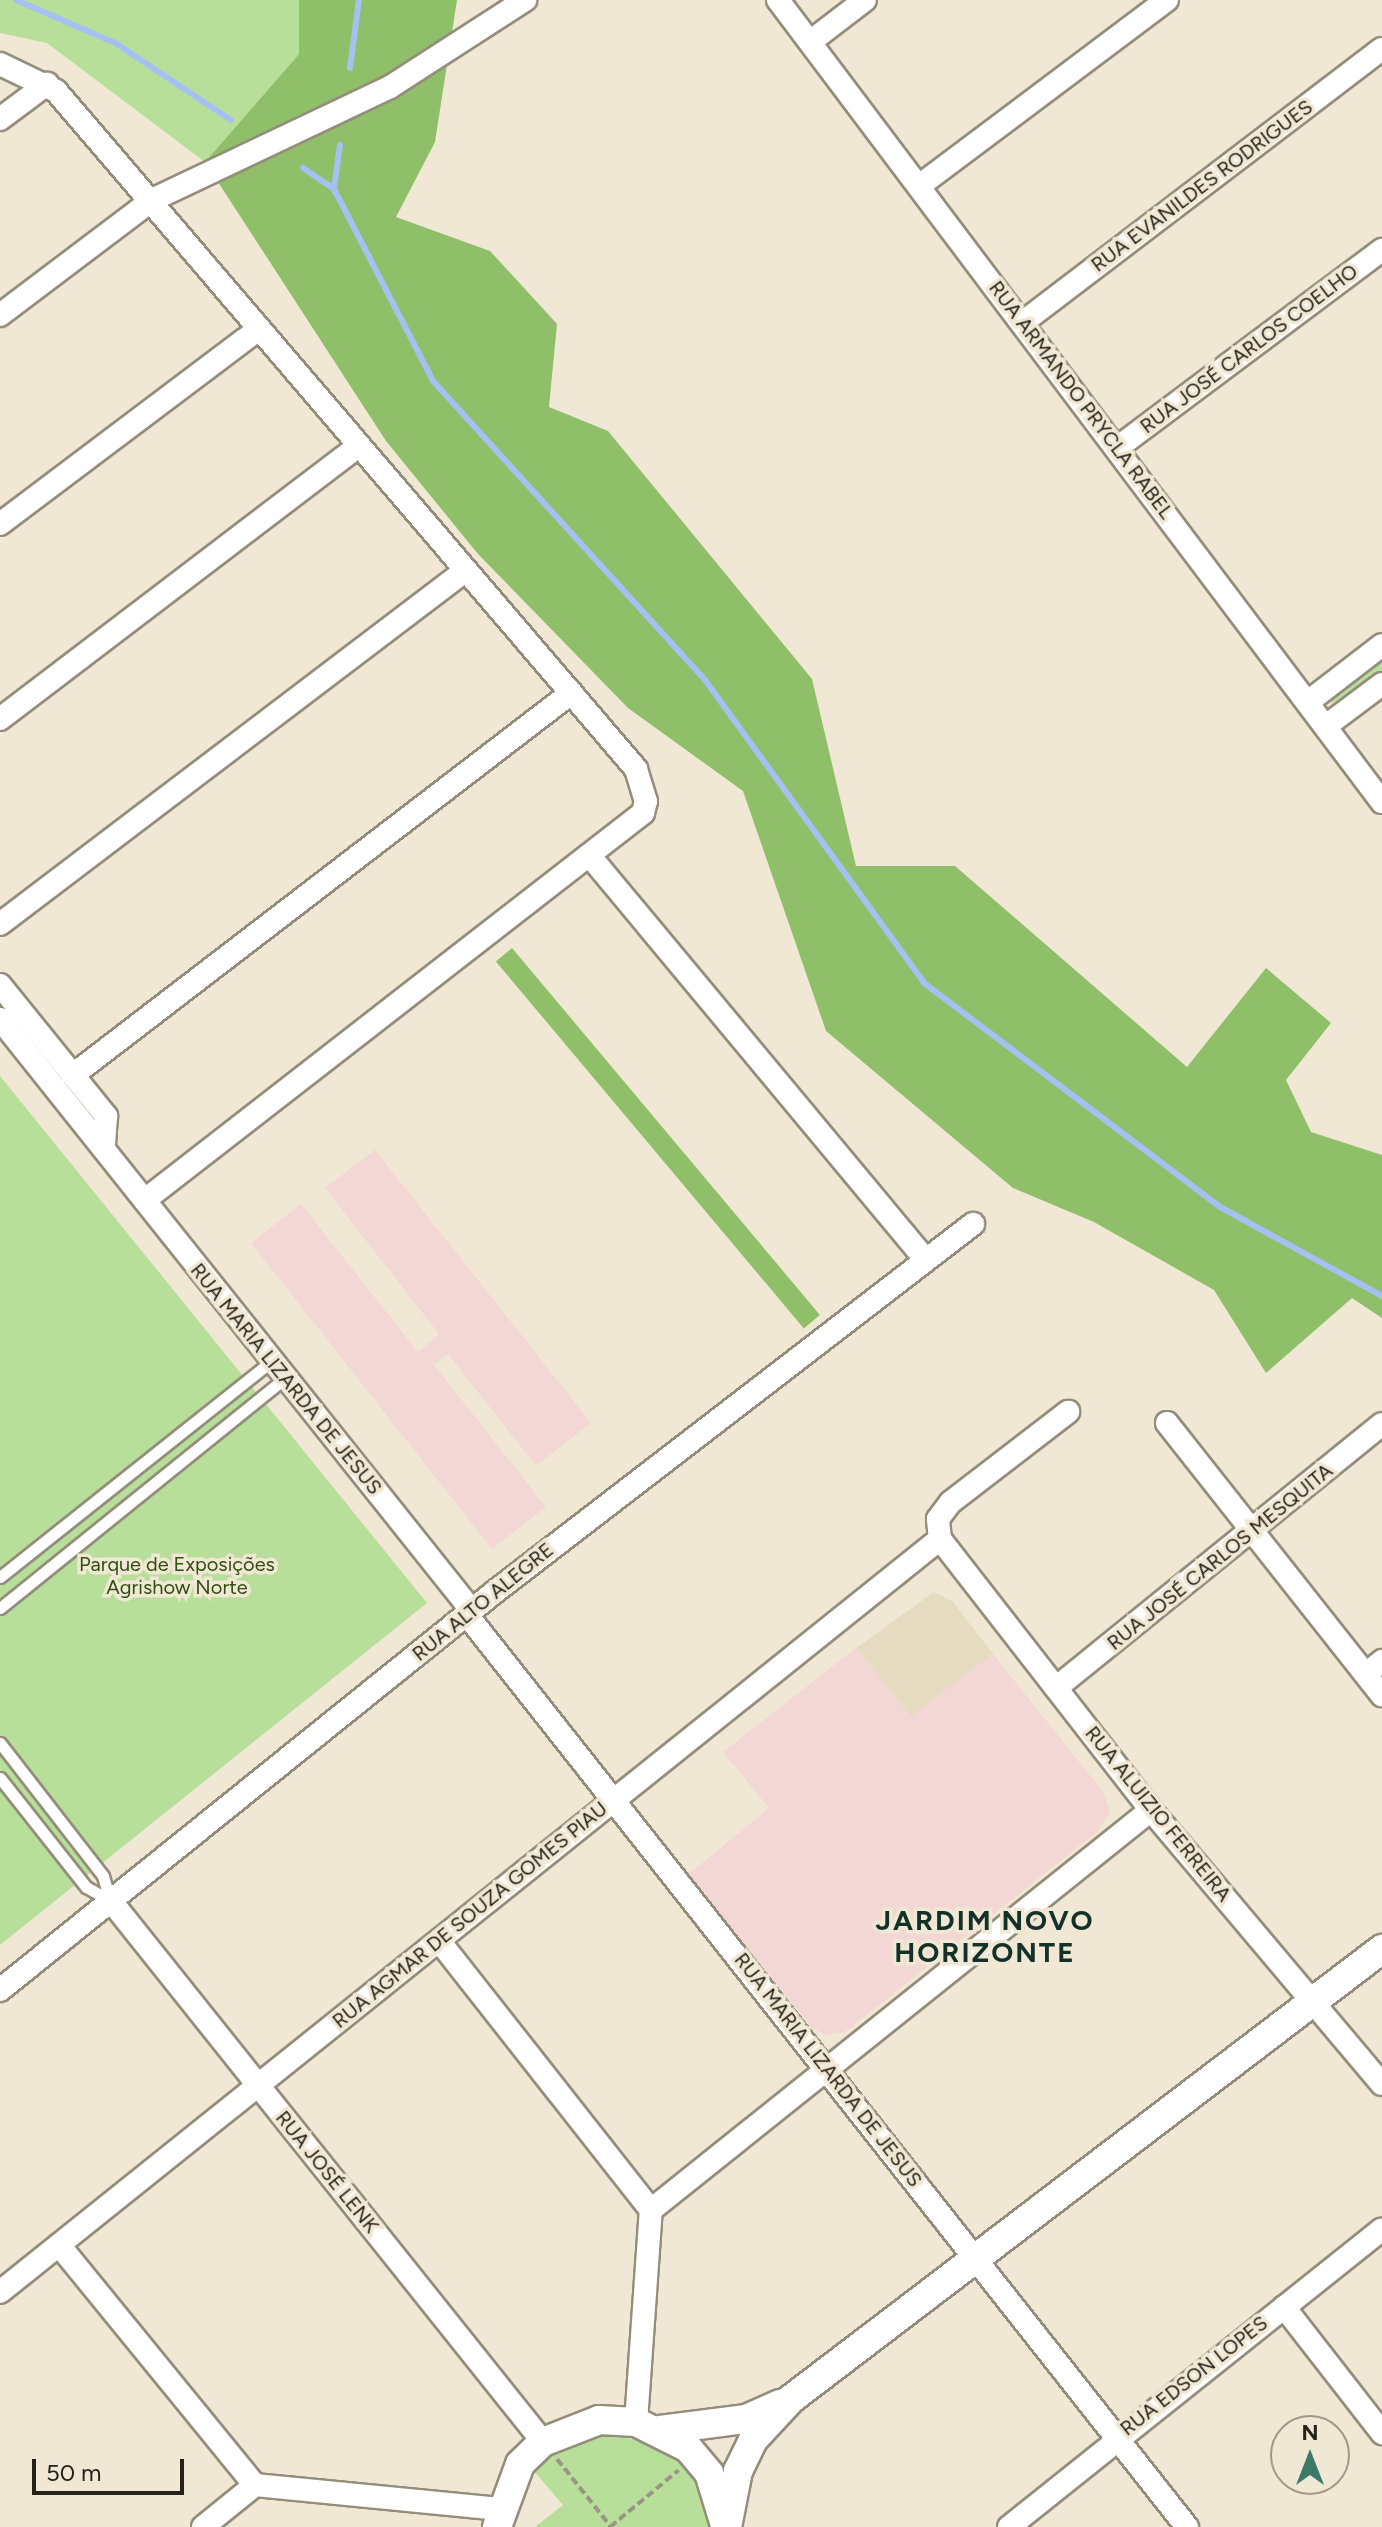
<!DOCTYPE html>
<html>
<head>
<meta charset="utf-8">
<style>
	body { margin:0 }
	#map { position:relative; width:1382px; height:2527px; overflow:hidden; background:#f0e8d4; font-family:Figtree,sans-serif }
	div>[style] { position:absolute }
	.built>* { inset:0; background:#e5dbc1 }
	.education>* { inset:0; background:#f2d7d5 }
	.green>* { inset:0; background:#b7df9a }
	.forest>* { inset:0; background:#8fbf69; transform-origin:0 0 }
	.stream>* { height:6px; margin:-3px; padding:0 3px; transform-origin:3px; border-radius:3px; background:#a5c0f1 }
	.path>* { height:4px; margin-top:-2px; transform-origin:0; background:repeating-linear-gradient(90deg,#9b9586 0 8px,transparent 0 12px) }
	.roads { filter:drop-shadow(2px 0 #948d7b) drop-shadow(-2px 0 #948d7b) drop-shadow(0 2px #948d7b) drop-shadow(0 -2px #948d7b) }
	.service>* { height:11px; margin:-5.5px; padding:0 5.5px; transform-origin:5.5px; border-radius:5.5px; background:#fff }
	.minor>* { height:22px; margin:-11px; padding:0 11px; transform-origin:11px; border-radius:11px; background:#fff }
	.tertiary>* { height:28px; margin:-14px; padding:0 14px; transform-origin:14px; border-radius:14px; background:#fff }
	span { translate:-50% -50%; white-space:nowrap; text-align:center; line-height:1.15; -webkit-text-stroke:7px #f0e8d4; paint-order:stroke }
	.street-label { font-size:20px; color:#25221a }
	.park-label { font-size:20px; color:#304f13 }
	.district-label { font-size:28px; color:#133128; font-weight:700; letter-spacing:2px }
	.north { position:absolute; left:1270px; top:2415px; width:80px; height:80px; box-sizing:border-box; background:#f0e8d4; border:2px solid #9f998a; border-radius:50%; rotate:0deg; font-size:22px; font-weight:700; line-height:32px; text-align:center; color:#25221a }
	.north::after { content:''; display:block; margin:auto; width:28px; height:36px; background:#3c7a67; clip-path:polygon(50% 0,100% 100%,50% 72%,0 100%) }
	.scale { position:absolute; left:32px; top:2459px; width:152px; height:36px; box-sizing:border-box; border:4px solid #25221a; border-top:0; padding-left:10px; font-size:24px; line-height:28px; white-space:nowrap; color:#25221a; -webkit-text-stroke:6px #f0e8d4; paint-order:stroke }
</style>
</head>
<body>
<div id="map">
	<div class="built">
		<i style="clip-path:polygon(934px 1592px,953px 1602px,993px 1654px,911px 1717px,856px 1648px)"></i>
	</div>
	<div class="education">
		<i style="clip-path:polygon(375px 1150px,591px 1423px,536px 1466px,448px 1354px,434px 1365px,546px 1507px,492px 1549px,251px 1243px,301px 1204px,418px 1352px,439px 1334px,325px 1188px)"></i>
		<i style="clip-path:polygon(856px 1648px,911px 1717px,993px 1654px,1104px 1793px,1110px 1812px,1097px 1832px,845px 2032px,825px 2035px,811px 2027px,689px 1874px,769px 1808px,723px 1752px)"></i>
	</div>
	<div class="green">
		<i style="clip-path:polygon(0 0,299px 0,299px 54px,205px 162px,47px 43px,0 33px)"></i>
		<i style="clip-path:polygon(1382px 659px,1382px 672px,1331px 704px,1332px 697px)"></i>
		<i style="clip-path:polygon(0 1076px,427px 1603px,0 1945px)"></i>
		<i style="clip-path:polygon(608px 2432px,669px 2450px,692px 2473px,710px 2527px,535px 2527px,563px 2505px,532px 2469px,575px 2438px)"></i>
	</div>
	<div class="forest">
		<i style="clip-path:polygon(299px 0,457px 0,435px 142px,396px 217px,490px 251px,557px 324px,549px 407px,608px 431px,812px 679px,856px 866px,955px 866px,1187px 1067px,1266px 968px,1331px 1023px,1286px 1080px,1311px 1132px,1382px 1155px,1382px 1318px,1352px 1298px,1266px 1373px,1214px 1290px,1094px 1222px,1013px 1188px,826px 1031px,743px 791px,628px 708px,478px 554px,386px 441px,205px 162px,299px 54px)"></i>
		<i style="left:512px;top:948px;width:479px;height:21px;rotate:50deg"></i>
	</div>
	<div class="stream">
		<i style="left:16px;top:0;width:110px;rotate:23.5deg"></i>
		<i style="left:117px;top:44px;width:137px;rotate:33.7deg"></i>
		<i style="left:350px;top:68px;width:69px;rotate:-82.5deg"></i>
		<i style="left:340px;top:145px;width:44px;rotate:97.8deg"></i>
		<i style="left:334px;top:189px;width:216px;rotate:62.7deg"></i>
		<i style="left:433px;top:381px;width:404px;rotate:47.7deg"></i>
		<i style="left:705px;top:680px;width:374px;rotate:54.1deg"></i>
		<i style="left:924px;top:983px;width:373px;rotate:37.1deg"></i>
		<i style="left:1222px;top:1208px;width:183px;rotate:28.8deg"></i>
		<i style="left:303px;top:168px;width:37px;rotate:34deg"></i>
	</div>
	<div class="path">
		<i style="left:557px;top:2459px;width:87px;rotate:51.5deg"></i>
		<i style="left:610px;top:2527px;width:89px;rotate:-39.6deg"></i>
	</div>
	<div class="roads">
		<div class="service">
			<i style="left:0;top:1577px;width:345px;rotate:-38.5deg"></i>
			<i style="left:0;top:1608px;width:365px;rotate:-38.9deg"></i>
			<i style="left:0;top:1743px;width:168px;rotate:52.2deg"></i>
			<i style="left:103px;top:1876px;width:26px;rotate:74deg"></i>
			<i style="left:0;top:1778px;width:139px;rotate:51.7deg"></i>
			<i style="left:86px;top:1887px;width:29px;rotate:29deg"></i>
		</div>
		<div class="minor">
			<i style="left:778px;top:0;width:1004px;rotate:53.02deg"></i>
			<i style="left:810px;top:42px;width:69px;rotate:-37.4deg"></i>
			<i style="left:0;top:64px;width:62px;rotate:25.7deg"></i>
			<i style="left:56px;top:91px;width:892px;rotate:49.45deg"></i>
			<i style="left:636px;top:769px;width:34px;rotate:73deg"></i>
			<i style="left:646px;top:801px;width:12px;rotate:104deg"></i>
			<i style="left:643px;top:813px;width:631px;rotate:142.15deg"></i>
			<i style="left:0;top:119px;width:59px;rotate:-36.7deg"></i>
			<i style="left:919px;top:186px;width:310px;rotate:-36.9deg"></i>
			<i style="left:0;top:315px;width:191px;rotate:-37.1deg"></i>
			<i style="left:152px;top:200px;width:263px;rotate:-25.4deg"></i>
			<i style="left:390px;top:87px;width:161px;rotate:-32.8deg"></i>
			<i style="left:1022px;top:323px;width:452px;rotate:-37.3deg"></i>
			<i style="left:1117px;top:448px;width:331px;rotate:-36.8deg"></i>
			<i style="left:0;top:524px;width:324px;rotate:-37deg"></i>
			<i style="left:1308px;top:702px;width:93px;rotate:-37.6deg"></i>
			<i style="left:0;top:719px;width:451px;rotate:-37.3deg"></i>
			<i style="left:1326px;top:726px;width:70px;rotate:-36.9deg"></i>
			<i style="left:589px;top:855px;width:525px;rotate:50.25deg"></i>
			<i style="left:0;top:924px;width:585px;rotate:-37.22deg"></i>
			<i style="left:0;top:985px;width:169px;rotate:51deg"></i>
			<i style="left:106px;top:1116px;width:30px;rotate:94deg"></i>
			<i style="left:0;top:1019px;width:757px;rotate:51.43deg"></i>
			<i style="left:73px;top:1075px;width:628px;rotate:-37.49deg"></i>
			<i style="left:1167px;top:1423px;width:347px;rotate:51.7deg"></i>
			<i style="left:940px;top:1539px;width:343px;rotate:52.1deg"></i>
			<i style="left:1151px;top:1810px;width:358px;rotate:49.9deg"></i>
			<i style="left:940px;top:1539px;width:20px;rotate:-96deg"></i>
			<i style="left:938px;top:1519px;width:21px;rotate:-53deg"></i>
			<i style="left:951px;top:1502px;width:148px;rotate:-37.6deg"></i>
			<i style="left:467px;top:1615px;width:1162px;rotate:51.71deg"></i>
			<i style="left:1366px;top:1674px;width:21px;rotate:-39deg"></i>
			<i style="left:1056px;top:1688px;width:419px;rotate:-39deg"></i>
			<i style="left:111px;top:1901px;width:692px;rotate:51.39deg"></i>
			<i style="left:440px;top:1942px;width:341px;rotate:51.8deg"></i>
			<i style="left:0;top:1990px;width:632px;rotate:-38.83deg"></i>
			<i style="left:492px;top:1594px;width:607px;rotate:-37.57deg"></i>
			<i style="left:651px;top:2210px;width:640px;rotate:-38.66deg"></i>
			<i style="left:59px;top:2245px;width:310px;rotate:50.8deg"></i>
			<i style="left:0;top:2292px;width:1204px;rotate:-38.7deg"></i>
			<i style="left:1284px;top:2307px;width:160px;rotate:52.1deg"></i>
			<i style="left:636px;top:2422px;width:213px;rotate:-86deg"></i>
			<i style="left:203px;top:2527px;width:67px;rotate:-38.9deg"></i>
			<i style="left:255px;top:2485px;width:246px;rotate:5.6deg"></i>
			<i style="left:1009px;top:2527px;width:477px;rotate:-38.6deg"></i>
		</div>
		<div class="tertiary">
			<i style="left:660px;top:2430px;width:87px;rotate:-7.3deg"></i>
			<i style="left:746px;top:2419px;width:37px;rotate:-24deg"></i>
			<i style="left:497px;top:2527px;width:67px;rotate:-69.9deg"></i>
			<i style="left:520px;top:2464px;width:32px;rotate:-44deg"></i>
			<i style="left:543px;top:2442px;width:60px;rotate:-21.4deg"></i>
			<i style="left:599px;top:2420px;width:37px;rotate:3deg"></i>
			<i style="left:636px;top:2422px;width:58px;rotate:26.6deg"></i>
			<i style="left:688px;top:2448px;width:33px;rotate:50deg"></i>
			<i style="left:709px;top:2473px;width:51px;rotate:73deg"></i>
			<i style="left:727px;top:2527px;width:57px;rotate:-78.9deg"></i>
			<i style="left:738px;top:2471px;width:34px;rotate:-64deg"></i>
			<i style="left:753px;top:2440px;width:56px;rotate:-47.2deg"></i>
			<i style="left:791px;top:2399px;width:743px;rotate:-37.29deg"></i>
		</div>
	</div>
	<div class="street-label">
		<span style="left:1202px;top:186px;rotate:-37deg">RUA EVANILDES RODRIGUES</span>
		<span style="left:1249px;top:349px;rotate:-37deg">RUA JOSÉ CARLOS COELHO</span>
		<span style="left:1081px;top:400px;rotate:53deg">RUA ARMANDO PRYCLA RABEL</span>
		<span style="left:286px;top:1379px;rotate:51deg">RUA MARIA LIZARDA DE JESUS</span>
		<span style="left:1220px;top:1557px;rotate:-39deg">RUA JOSÉ CARLOS MESQUITA</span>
		<span style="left:483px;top:1602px;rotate:-39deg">RUA ALTO ALEGRE</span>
		<span style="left:1158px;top:1814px;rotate:51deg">RUA ALUIZIO FERREIRA</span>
		<span style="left:470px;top:1915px;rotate:-39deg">RUA AGMAR DE SOUZA GOMES PIAU</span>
		<span style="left:828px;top:2070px;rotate:52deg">RUA MARIA LIZARDA DE JESUS</span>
		<span style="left:327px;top:2172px;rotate:51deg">RUA JOSÉ LENK</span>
		<span style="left:1194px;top:2376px;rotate:-38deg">RUA EDSON LOPES</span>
	</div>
	<div class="park-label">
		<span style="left:177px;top:1576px">Parque de Exposições<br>Agrishow Norte</span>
	</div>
	<div class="district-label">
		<span style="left:985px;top:1936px">JARDIM NOVO<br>HORIZONTE</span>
	</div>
	<div class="north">N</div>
	<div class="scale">50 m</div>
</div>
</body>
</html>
